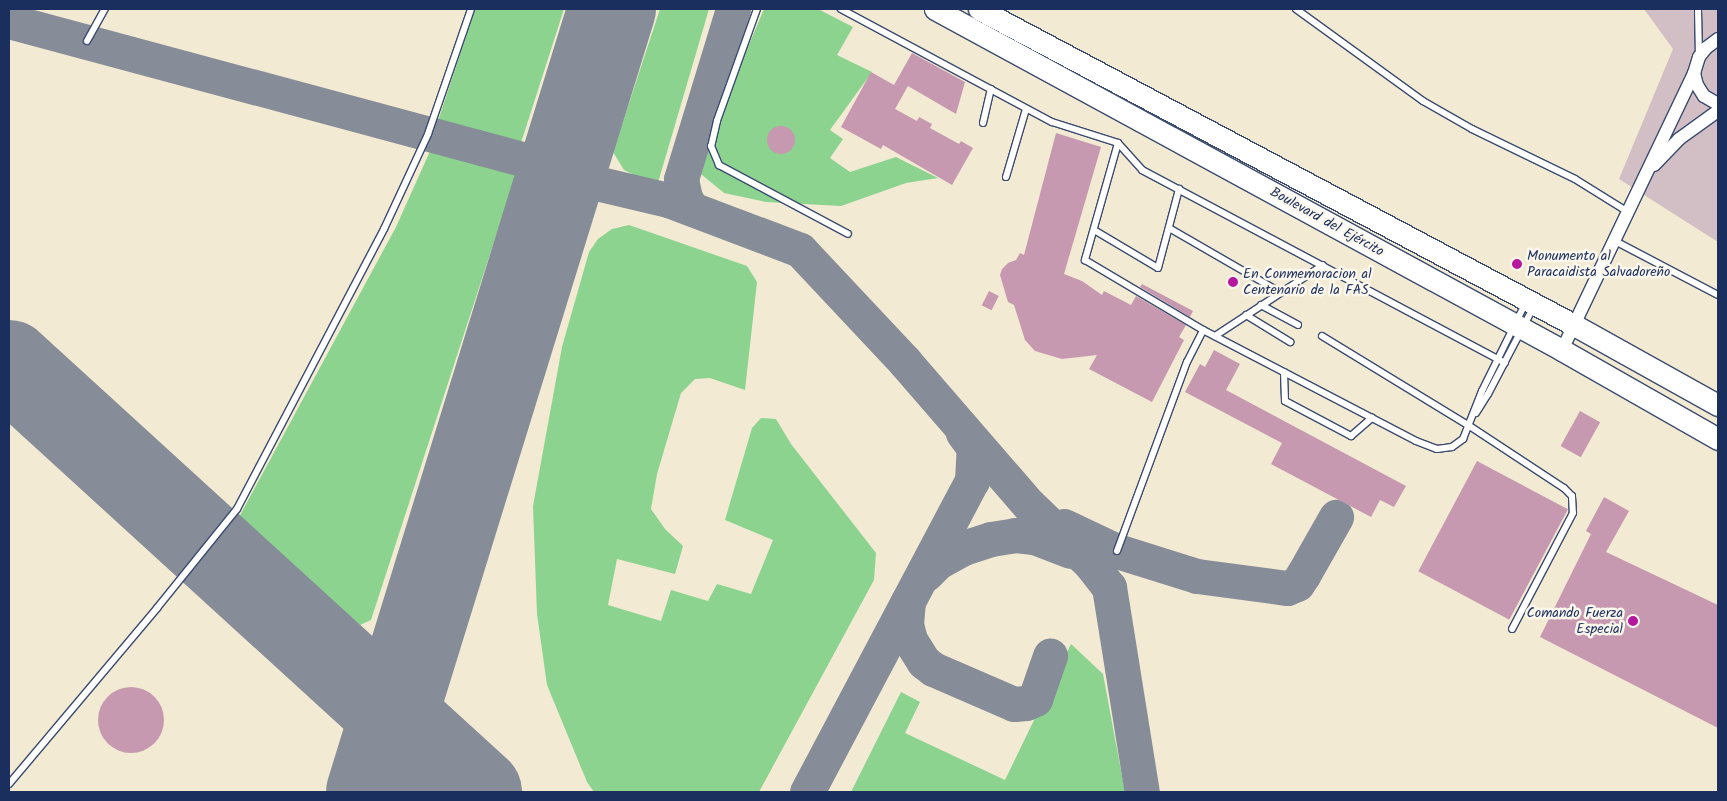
<!DOCTYPE html>
<html>
<head>
<meta charset="utf-8">
<style>
	body { margin:0 }
	#map { position:relative; width:1727px; height:801px; overflow:hidden; background:#f2ead2; font-family:Kalam,sans-serif }
	div>[style] { position:absolute }
	.industrial>* { inset:0; background:#d2bec5 }
	.green>* { inset:0; background:#8bd38f }
	.taxiway>* { height:35px; margin:-17.5px; padding:0 17.5px; transform-origin:17.5px; border-radius:17.5px; background:#868c98 }
	.runway>* { height:88px; margin:-44px; padding:0 44px; transform-origin:44px; border-radius:44px; background:#868c98 }
	.building>* { inset:0; background:#c699b1; transform-origin:0 0 }
	.round { border-radius:50% }
	.roads { filter:drop-shadow(1px 0 #3b4b6f) drop-shadow(-1px 0 #3b4b6f) drop-shadow(0 1px #3b4b6f) drop-shadow(0 -1px #3b4b6f) }
	.service>* { height:6px; margin:-3px; padding:0 3px; transform-origin:3px; border-radius:3px; background:#fff }
	.minor>* { height:12px; margin:-6px; padding:0 6px; transform-origin:6px; border-radius:6px; background:#fff }
	.trunk>* { height:21px; margin:-10.5px; padding:0 10.5px; transform-origin:10.5px; border-radius:10.5px; background:#fff }
	.dots>* { width:14px; height:14px; translate:-50% -50%; box-sizing:border-box; border:2px solid #fbf7ec; border-radius:50% }
	span { translate:-50% -50%; white-space:nowrap; text-align:center; line-height:1.15; -webkit-text-stroke:5px #fbf7ec; paint-order:stroke }
	.street-label { font-size:14px; color:#1b2f5e }
	.poi-label { font-size:14px; color:#1b2f5e }
	.left { translate:0 -50%; text-align:left }
	.right { translate:-100% -50%; text-align:right }
	.frame { position:absolute; inset:0; border:10px solid #1b2f5e; pointer-events:none }
</style>
</head>
<body>
<div id="map">
	<div class="industrial">
		<i style="clip-path:polygon(1644px 9px,1718px 9px,1718px 242px,1619px 179px,1673px 49px)"></i>
	</div>
	<div class="green">
		<i style="clip-path:polygon(475px 9px,564px 9px,520px 146px,437px 124px)"></i>
		<i style="clip-path:polygon(660px 9px,709px 9px,657px 186px,624px 170px,613px 152px)"></i>
		<i style="clip-path:polygon(764px 9px,818px 9px,853px 27px,837px 55px,872px 72px,830px 130px,843px 139px,830px 158px,850px 172px,896px 157px,938px 178px,906px 183px,841px 206px,766px 202px,724px 193px,696px 170px)"></i>
		<i style="clip-path:polygon(431px 149px,516px 174px,371px 620px,360px 625px,238px 519px,396px 227px)"></i>
		<i style="clip-path:polygon(629px 225px,747px 266px,757px 282px,745px 390px,710px 378px,695px 379px,681px 393px,657px 474px,651px 509px,665px 529px,683px 546px,675px 574px,617px 559px,608px 605px,661px 621px,671px 590px,708px 601px,717px 584px,751px 594px,773px 540px,725px 520px,752px 428px,761px 418px,776px 419px,791px 444px,876px 553px,874px 580px,759px 792px,594px 792px,587px 782px,547px 685px,537px 614px,533px 506px,562px 347px,589px 252px,598px 239px,612px 229px)"></i>
		<i style="clip-path:polygon(1071px 644px,1103px 674px,1125px 792px,851px 792px,901px 692px,920px 702px,905px 733px,1005px 780px)"></i>
	</div>
	<div class="taxiway">
		<i style="left:9px;top:21px;width:574px;rotate:15.05deg"></i>
		<i style="left:574px;top:133px;width:21px;rotate:95deg"></i>
		<i style="left:572px;top:154px;width:13px;rotate:67deg"></i>
		<i style="left:577px;top:166px;width:13px;rotate:51deg"></i>
		<i style="left:585px;top:176px;width:13px;rotate:32deg"></i>
		<i style="left:691px;top:208px;width:12px;rotate:-121deg"></i>
		<i style="left:685px;top:198px;width:19px;rotate:-102deg"></i>
		<i style="left:681px;top:179px;width:178px;rotate:-73deg"></i>
		<i style="left:549px;top:215px;width:35px;rotate:-51deg"></i>
		<i style="left:571px;top:188px;width:13px;rotate:-18deg"></i>
		<i style="left:583px;top:184px;width:13px;rotate:-4deg"></i>
		<i style="left:596px;top:183px;width:74px;rotate:13.3deg"></i>
		<i style="left:668px;top:200px;width:141px;rotate:20.7deg"></i>
		<i style="left:800px;top:250px;width:154px;rotate:46.8deg"></i>
		<i style="left:905px;top:362px;width:189px;rotate:49.1deg"></i>
		<i style="left:1029px;top:505px;width:84px;rotate:43.6deg"></i>
		<i style="left:1090px;top:563px;width:31px;rotate:52deg"></i>
		<i style="left:1109px;top:587px;width:208px;rotate:80.9deg"></i>
		<i style="left:1064px;top:526px;width:59px;rotate:25.3deg"></i>
		<i style="left:1117px;top:551px;width:84px;rotate:17.4deg"></i>
		<i style="left:1197px;top:576px;width:91px;rotate:7.6deg"></i>
		<i style="left:1287px;top:588px;width:11px;rotate:-22deg"></i>
		<i style="left:1297px;top:584px;width:11px;rotate:-56deg"></i>
		<i style="left:1303px;top:575px;width:67px;rotate:-60.4deg"></i>
		<i style="left:926px;top:574px;width:17px;rotate:-45deg"></i>
		<i style="left:938px;top:562px;width:29px;rotate:-29deg"></i>
		<i style="left:963px;top:548px;width:29px;rotate:-18deg"></i>
		<i style="left:991px;top:539px;width:24px;rotate:-9deg"></i>
		<i style="left:1015px;top:535px;width:19px;rotate:6deg"></i>
		<i style="left:1034px;top:537px;width:39px;rotate:21deg"></i>
		<i style="left:908px;top:601px;width:23px;rotate:95deg"></i>
		<i style="left:906px;top:624px;width:16px;rotate:76deg"></i>
		<i style="left:910px;top:640px;width:26px;rotate:58deg"></i>
		<i style="left:924px;top:662px;width:11px;rotate:38deg"></i>
		<i style="left:933px;top:669px;width:88px;rotate:23.4deg"></i>
		<i style="left:1014px;top:704px;width:12px;rotate:-5deg"></i>
		<i style="left:1026px;top:703px;width:10px;rotate:-24deg"></i>
		<i style="left:1035px;top:699px;width:46px;rotate:-70.8deg"></i>
		<i style="left:402px;top:691px;width:29px;rotate:76deg"></i>
		<i style="left:409px;top:719px;width:32px;rotate:56deg"></i>
		<i style="left:379px;top:764px;width:16px;rotate:-50deg"></i>
		<i style="left:389px;top:752px;width:12px;rotate:-31deg"></i>
		<i style="left:399px;top:746px;width:13px;rotate:-13deg"></i>
		<i style="left:412px;top:743px;width:15px;rotate:11deg"></i>
		<i style="left:807px;top:792px;width:352px;rotate:-62.1deg"></i>
		<i style="left:972px;top:481px;width:33px;rotate:-87deg"></i>
		<i style="left:974px;top:448px;width:19px;rotate:-126deg"></i>
	</div>
	<div class="runway">
		<i style="left:9px;top:364px;width:635px;rotate:42.38deg"></i>
		<i style="left:370px;top:792px;width:820px;rotate:-72.83deg"></i>
	</div>
	<div class="building">
		<i style="clip-path:polygon(912px 53px,965px 82px,956px 114px,908px 86px,895px 109px,917px 121px,919px 117px,932px 124px,930px 128px,959px 144px,961px 141px,973px 148px,952px 185px,883px 145px,881px 149px,841px 127px,871px 72px,894px 85px)"></i>
		<i class="round" style="left:767px;top:126px;width:28px;height:28px"></i>
		<i style="clip-path:polygon(1056px 133px,1101px 147px,1064px 274px,1082px 281px,1102px 295px,1104px 291px,1131px 305px,1136px 296px,1186px 325px,1179px 337px,1184px 340px,1152px 402px,1089px 369px,1097px 355px,1062px 359px,1035px 351px,1025px 340px,1014px 305px,1008px 302px,1000px 275px,1002px 269px,1008px 263px,1016px 260px,1020px 253px,1024px 255px)"></i>
		<i style="clip-path:polygon(1142px 284px,1193px 311px,1190px 317px,1140px 287px)"></i>
		<i style="left:989px;top:291px;width:11px;height:16px;rotate:27deg"></i>
		<i style="clip-path:polygon(1214px 350px,1240px 364px,1226px 390px,1406px 486px,1394px 507px,1380px 500px,1371px 517px,1271px 464px,1282px 443px,1185px 392px,1200px 364px,1205px 367px)"></i>
		<i style="left:1580px;top:411px;width:23px;height:40px;rotate:29deg"></i>
		<i style="left:1477px;top:461px;width:103px;height:125px;rotate:28deg"></i>
		<i style="clip-path:polygon(1604px 497px,1629px 511px,1606px 552px,1718px 605px,1718px 728px,1540px 637px,1591px 534px,1586px 531px)"></i>
		<i class="round" style="left:98px;top:687px;width:66px;height:66px"></i>
	</div>
	<div class="roads">
		<div class="service">
			<i style="left:757px;top:9px;width:119px;rotate:109.7deg"></i>
			<i style="left:717px;top:121px;width:26px;rotate:103deg"></i>
			<i style="left:711px;top:146px;width:21px;rotate:67deg"></i>
			<i style="left:719px;top:165px;width:146px;rotate:28.1deg"></i>
			<i style="left:841px;top:9px;width:239px;rotate:28.2deg"></i>
			<i style="left:1052px;top:122px;width:69px;rotate:17.7deg"></i>
			<i style="left:1118px;top:143px;width:36px;rotate:48deg"></i>
			<i style="left:1142px;top:170px;width:411px;rotate:28deg"></i>
			<i style="left:1296px;top:9px;width:157px;rotate:35.9deg"></i>
			<i style="left:1423px;top:101px;width:56px;rotate:29.7deg"></i>
			<i style="left:1472px;top:129px;width:114px;rotate:25.9deg"></i>
			<i style="left:1575px;top:179px;width:62px;rotate:31.9deg"></i>
			<i style="left:1698px;top:9px;width:46px;rotate:88.8deg"></i>
			<i style="left:87px;top:41px;width:37px;rotate:-61deg"></i>
			<i style="left:983px;top:123px;width:35px;rotate:-77deg"></i>
			<i style="left:1118px;top:143px;width:122px;rotate:105.8deg"></i>
			<i style="left:1085px;top:260px;width:137px;rotate:30.7deg"></i>
			<i style="left:1006px;top:177px;width:71px;rotate:-73.6deg"></i>
			<i style="left:1169px;top:228px;width:128px;rotate:30deg"></i>
			<i style="left:1094px;top:230px;width:74px;rotate:30.7deg"></i>
			<i style="left:1158px;top:268px;width:82px;rotate:-75.1deg"></i>
			<i style="left:1615px;top:241px;width:116px;rotate:27.7deg"></i>
			<i style="left:1261px;top:305px;width:42px;rotate:28.4deg"></i>
			<i style="left:1246px;top:315px;width:52px;rotate:31.5deg"></i>
			<i style="left:1215px;top:336px;width:129px;rotate:-33.3deg"></i>
			<i style="left:1322px;top:336px;width:171px;rotate:31.4deg"></i>
			<i style="left:1468px;top:425px;width:115px;rotate:33.3deg"></i>
			<i style="left:1564px;top:488px;width:11px;rotate:45deg"></i>
			<i style="left:1572px;top:496px;width:17px;rotate:87deg"></i>
			<i style="left:1573px;top:513px;width:131px;rotate:117.7deg"></i>
			<i style="left:1284px;top:372px;width:29px;rotate:88deg"></i>
			<i style="left:1285px;top:401px;width:75px;rotate:27.9deg"></i>
			<i style="left:1351px;top:436px;width:28px;rotate:-41deg"></i>
			<i style="left:1476px;top:413px;width:22px;rotate:-58deg"></i>
			<i style="left:1488px;top:394px;width:97px;rotate:-62.4deg"></i>
			<i style="left:1117px;top:551px;width:202px;rotate:-69.7deg"></i>
			<i style="left:1187px;top:362px;width:36px;rotate:-63deg"></i>
			<i style="left:1203px;top:330px;width:240px;rotate:27.5deg"></i>
			<i style="left:1416px;top:441px;width:22px;rotate:21deg"></i>
			<i style="left:1437px;top:449px;width:15px;rotate:-8deg"></i>
			<i style="left:1452px;top:447px;width:14px;rotate:-36deg"></i>
			<i style="left:1463px;top:439px;width:52px;rotate:-68.4deg"></i>
			<i style="left:1482px;top:391px;width:99px;rotate:-63.7deg"></i>
			<i style="left:9px;top:784px;width:230px;rotate:-49.9deg"></i>
			<i style="left:157px;top:608px;width:127px;rotate:-51.1deg"></i>
			<i style="left:237px;top:509px;width:316px;rotate:-62.3deg"></i>
			<i style="left:384px;top:229px;width:105px;rotate:-65.1deg"></i>
			<i style="left:428px;top:134px;width:132px;rotate:-71deg"></i>
		</div>
		<div class="minor">
			<i style="left:1718px;top:39px;width:15px;rotate:143deg"></i>
			<i style="left:1706px;top:48px;width:11px;rotate:128deg"></i>
			<i style="left:1699px;top:57px;width:17px;rotate:107deg"></i>
			<i style="left:1694px;top:73px;width:12px;rotate:76deg"></i>
			<i style="left:1697px;top:85px;width:13px;rotate:58deg"></i>
			<i style="left:1704px;top:96px;width:16px;rotate:30deg"></i>
			<i style="left:1654px;top:165px;width:36px;rotate:-46deg"></i>
			<i style="left:1679px;top:139px;width:48px;rotate:-35.7deg"></i>
			<i style="left:1562px;top:350px;width:307px;rotate:-64.5deg"></i>
		</div>
		<div class="trunk">
			<i style="left:935px;top:9px;width:714px;rotate:28.54deg"></i>
			<i style="left:1562px;top:350px;width:180px;rotate:29.7deg"></i>
			<i style="left:979px;top:9px;width:674px;rotate:27.97deg"></i>
			<i style="left:1574px;top:325px;width:165px;rotate:29.1deg"></i>
		</div>
	</div>
	<div class="dots">
		<i style="left:1517px;top:264px;background:#b5179e"></i>
		<i style="left:1233px;top:282px;background:#b5179e"></i>
		<i style="left:1633px;top:621px;background:#b5179e"></i>
	</div>
	<div class="street-label">
		<span style="left:1327px;top:222px;rotate:29deg">Boulevard del Ejército</span>
	</div>
	<div class="poi-label">
		<span class="left" style="left:1527px;top:264px">Monumento al<br>Paracaidista Salvadoreño</span>
		<span class="left" style="left:1243px;top:282px">En Conmemoracion al<br>Centenario de la FAS</span>
		<span class="right" style="left:1623px;top:621px">Comando Fuerza<br>Especial</span>
	</div>
	<div class="frame"></div>
</div>
</body>
</html>
